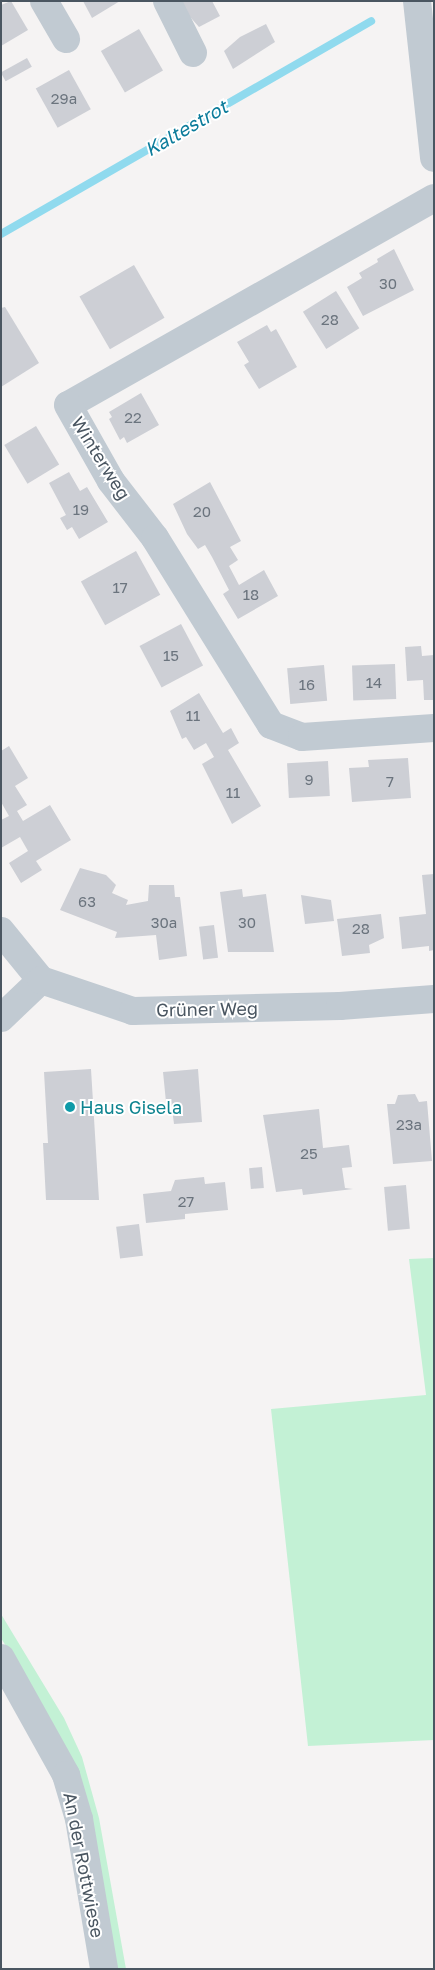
<!DOCTYPE html>
<html>
<head>
<meta charset="utf-8">
<style>
	body { margin:0 }
	#map { position:relative; width:435px; height:1970px; overflow:hidden; background:#f5f3f3; font-family:"Golos Text",sans-serif }
	div>[style] { position:absolute }
	.green>* { inset:0; background:#c3f1d5 }
	.stream>* { height:8px; margin:-4px; padding:0 4px; transform-origin:4px; border-radius:4px; background:#90daee }
	.building>* { inset:0; background:#cdcfd5; transform-origin:0 0 }
	.minor>* { height:28px; margin:-14px; padding:0 14px; transform-origin:14px; border-radius:14px; background:#c1cad2 }
	.dots>* { width:14px; height:14px; translate:-50% -50%; box-sizing:border-box; border:2px solid #fff; border-radius:50% }
	span { translate:-50% -50%; white-space:nowrap; text-align:center; line-height:1.15; -webkit-text-stroke:4px #fff; paint-order:stroke }
	.number-label { font-size:15px; color:#6b747e }
	.number-label span { -webkit-text-stroke-width:0 }
	.street-label { font-size:18px; color:#4a5661 }
	.culture-label { font-size:18px; color:#0d838f }
	.left { translate:0 -50%; text-align:left }
	.water-label { font-size:19px; color:#0c7c9b; font-style:italic }
	.frame { position:absolute; inset:0; border:2px solid #4a5661; pointer-events:none }
</style>
</head>
<body>
<div id="map">
	<div class="green">
		<i style="clip-path:polygon(434px 1258px,434px 1740px,308px 1746px,271px 1409px,426px 1395px,409px 1259px)"></i>
		<i style="clip-path:polygon(1px 1614px,64px 1718px,82px 1757px,99px 1818px,126px 1969px,114px 1969px,52px 1722px,1px 1638px)"></i>
	</div>
	<div class="stream">
		<i style="left:1px;top:234px;width:427px;rotate:-29.9deg"></i>
	</div>
	<div class="building">
		<i style="clip-path:polygon(11px 1px,28px 30px,1px 46px,1px 5px)"></i>
		<i style="clip-path:polygon(83px 1px,120px 1px,92px 18px)"></i>
		<i style="clip-path:polygon(176px 1px,212px 1px,220px 16px,199px 27px)"></i>
		<i style="clip-path:polygon(266px 24px,275px 42px,233px 69px,224px 51px,240px 37px)"></i>
		<i style="left:139px;top:29px;width:48px;height:44px;rotate:60deg"></i>
		<i style="left:27px;top:58px;width:10px;height:30px;rotate:61deg"></i>
		<i style="left:69px;top:70px;width:45px;height:38px;rotate:61deg"></i>
		<i style="clip-path:polygon(394px 249px,414px 290px,363px 316px,347px 287px,362px 278px,359px 273px,378px 262px,377px 259px)"></i>
		<i style="left:134px;top:265px;width:61px;height:63px;rotate:60deg"></i>
		<i style="left:336px;top:291px;width:44px;height:39px;rotate:58deg"></i>
		<i style="clip-path:polygon(5px 307px,39px 363px,1px 387px,1px 308px)"></i>
		<i style="clip-path:polygon(267px 325px,271px 332px,276px 329px,297px 367px,259px 389px,244px 365px,249px 362px,237px 342px)"></i>
		<i style="clip-path:polygon(141px 393px,159px 425px,127px 443px,124px 437px,120px 440px,109px 419px,112px 417px,109px 412px)"></i>
		<i style="left:36px;top:426px;width:45px;height:37px;rotate:59deg"></i>
		<i style="clip-path:polygon(69px 472px,80px 491px,87px 487px,108px 522px,79px 539px,72px 527px,67px 530px,60px 518px,66px 515px,49px 483px)"></i>
		<i style="clip-path:polygon(210px 482px,241px 541px,230px 547px,238px 560px,229px 566px,239px 585px,264px 570px,278px 596px,238px 619px,223px 594px,229px 590px,212px 557px,205px 545px,198px 549px,187px 534px,173px 504px)"></i>
		<i style="left:136px;top:551px;width:50px;height:63px;rotate:61deg"></i>
		<i style="left:181px;top:624px;width:47px;height:47px;rotate:62deg"></i>
		<i style="clip-path:polygon(421px 646px,422px 656px,434px 655px,434px 700px,424px 700px,423px 680px,407px 681px,405px 647px)"></i>
		<i style="left:395px;top:664px;width:35px;height:43px;rotate:88deg"></i>
		<i style="left:324px;top:665px;width:36px;height:37px;rotate:85deg"></i>
		<i style="clip-path:polygon(199px 693px,223px 733px,231px 728px,239px 743px,228px 750px,261px 806px,232px 824px,202px 764px,214px 757px,206px 743px,194px 750px,186px 737px,182px 739px,170px 711px)"></i>
		<i style="clip-path:polygon(9px 746px,28px 778px,15px 786px,27px 805px,17px 811px,23px 821px,50px 805px,71px 840px,36px 861px,42px 870px,21px 883px,9px 863px,28px 851px,20px 837px,1px 848px,1px 820px,9px 816px,1px 802px,1px 751px)"></i>
		<i style="clip-path:polygon(408px 758px,411px 798px,352px 802px,349px 768px,369px 767px,368px 760px)"></i>
		<i style="left:328px;top:761px;width:35px;height:41px;rotate:87deg"></i>
		<i style="clip-path:polygon(80px 868px,106px 875px,116px 885px,112px 893px,128px 900px,126px 905px,148px 901px,149px 885px,174px 885px,175px 897px,180px 897px,187px 956px,159px 960px,156px 935px,115px 938px,117px 932px,60px 910px)"></i>
		<i style="clip-path:polygon(434px 874px,434px 950px,429px 951px,429px 946px,402px 949px,399px 917px,426px 914px,422px 875px)"></i>
		<i style="clip-path:polygon(242px 889px,243px 897px,266px 894px,274px 952px,228px 952px,220px 892px)"></i>
		<i style="clip-path:polygon(301px 895px,331px 900px,334px 921px,305px 924px)"></i>
		<i style="clip-path:polygon(381px 914px,384px 938px,369px 945px,370px 953px,342px 956px,337px 919px)"></i>
		<i style="left:214px;top:925px;width:33px;height:15px;rotate:83deg"></i>
		<i style="clip-path:polygon(91px 1069px,99px 1200px,46px 1200px,43px 1143px,48px 1143px,44px 1072px)"></i>
		<i style="clip-path:polygon(198px 1069px,202px 1122px,174px 1124px,171px 1101px,166px 1102px,163px 1072px)"></i>
		<i style="clip-path:polygon(415px 1094px,419px 1102px,427px 1101px,432px 1161px,393px 1164px,387px 1104px,395px 1104px,398px 1095px)"></i>
		<i style="clip-path:polygon(319px 1109px,323px 1148px,349px 1145px,352px 1167px,342px 1168px,345px 1188px,353px 1189px,303px 1195px,302px 1189px,276px 1192px,263px 1115px)"></i>
		<i style="left:262px;top:1167px;width:21px;height:13px;rotate:85deg"></i>
		<i style="clip-path:polygon(204px 1177px,205px 1184px,225px 1182px,228px 1210px,185px 1214px,185px 1219px,146px 1223px,143px 1194px,171px 1191px,175px 1180px)"></i>
		<i style="left:406px;top:1185px;width:44px;height:22px;rotate:85deg"></i>
		<i style="left:139px;top:1224px;width:32px;height:23px;rotate:83deg"></i>
	</div>
	<div class="minor">
		<i style="left:44px;top:1px;width:44px;rotate:59.9deg"></i>
		<i style="left:167px;top:1px;width:58px;rotate:63.4deg"></i>
		<i style="left:417px;top:1px;width:158px;rotate:83.8deg"></i>
		<i style="left:434px;top:198px;width:420px;rotate:150.5deg"></i>
		<i style="left:68px;top:405px;width:87px;rotate:60.5deg"></i>
		<i style="left:111px;top:481px;width:72px;rotate:52.3deg"></i>
		<i style="left:155px;top:538px;width:220px;rotate:58.2deg"></i>
		<i style="left:271px;top:725px;width:33px;rotate:21deg"></i>
		<i style="left:302px;top:737px;width:132px;rotate:-3.9deg"></i>
		<i style="left:1px;top:931px;width:63px;rotate:50.8deg"></i>
		<i style="left:1px;top:1018px;width:55px;rotate:-43.5deg"></i>
		<i style="left:41px;top:980px;width:97px;rotate:18.6deg"></i>
		<i style="left:133px;top:1011px;width:207px;rotate:-1.4deg"></i>
		<i style="left:340px;top:1006px;width:94px;rotate:-4.3deg"></i>
		<i style="left:1px;top:1658px;width:134px;rotate:60.9deg"></i>
		<i style="left:66px;top:1775px;width:46px;rotate:73.5deg"></i>
		<i style="left:79px;top:1819px;width:152px;rotate:80.5deg"></i>
	</div>
	<div class="dots">
		<i style="left:70px;top:1107px;background:#0f9aa8"></i>
	</div>
	<div class="number-label">
		<span style="left:64px;top:99px">29a</span>
		<span style="left:388px;top:284px">30</span>
		<span style="left:330px;top:320px">28</span>
		<span style="left:133px;top:418px">22</span>
		<span style="left:81px;top:510px">19</span>
		<span style="left:202px;top:512px">20</span>
		<span style="left:120px;top:588px">17</span>
		<span style="left:251px;top:595px">18</span>
		<span style="left:171px;top:656px">15</span>
		<span style="left:374px;top:683px">14</span>
		<span style="left:307px;top:685px">16</span>
		<span style="left:193px;top:716px">11</span>
		<span style="left:309px;top:780px">9</span>
		<span style="left:390px;top:782px">7</span>
		<span style="left:233px;top:793px">11</span>
		<span style="left:87px;top:902px">63</span>
		<span style="left:164px;top:923px">30a</span>
		<span style="left:247px;top:923px">30</span>
		<span style="left:361px;top:929px">28</span>
		<span style="left:409px;top:1125px">23a</span>
		<span style="left:309px;top:1154px">25</span>
		<span style="left:186px;top:1202px">27</span>
	</div>
	<div class="street-label">
		<span style="left:101px;top:458px;rotate:58deg">Winterweg</span>
		<span style="left:207px;top:1009px;rotate:-1deg">Grüner Weg</span>
		<span style="left:84px;top:1865px;rotate:79deg">An der Rottwiese</span>
	</div>
	<div class="culture-label">
		<span class="left" style="left:80px;top:1107px">Haus Gisela</span>
	</div>
	<div class="water-label">
		<span style="left:186px;top:128px;rotate:-30deg">Kaltestrot</span>
	</div>
	<div class="frame"></div>
</div>
</body>
</html>
